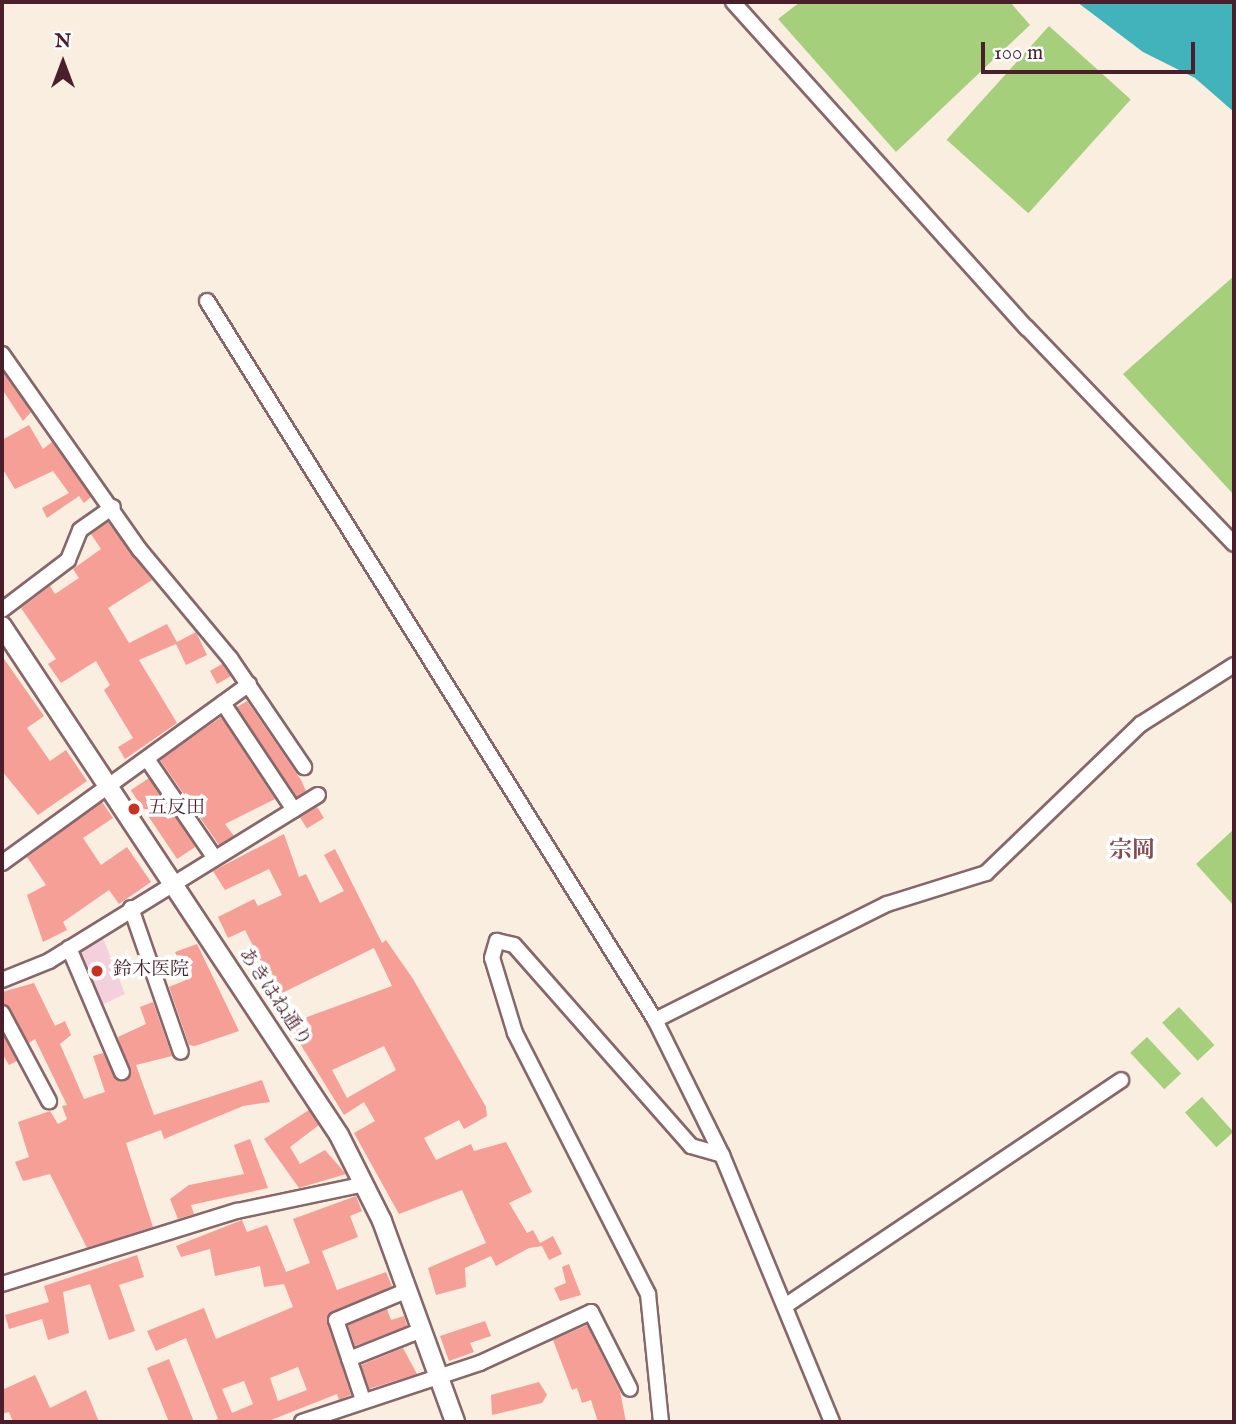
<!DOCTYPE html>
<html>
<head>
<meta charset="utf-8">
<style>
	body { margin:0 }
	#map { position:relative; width:1236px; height:1424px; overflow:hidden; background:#f9eee0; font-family:"IM FELL English","Noto Serif JP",serif }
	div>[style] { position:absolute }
	.built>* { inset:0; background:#f4cfdc }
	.green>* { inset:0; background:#a5cf7b; transform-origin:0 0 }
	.water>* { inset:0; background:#42b2bb }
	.building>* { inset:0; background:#f69f96; transform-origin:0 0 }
	.roads { filter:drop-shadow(2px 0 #87676a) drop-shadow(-2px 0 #87676a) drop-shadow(0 2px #87676a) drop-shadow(0 -2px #87676a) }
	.minor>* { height:14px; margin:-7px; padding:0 7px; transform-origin:7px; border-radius:7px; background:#fff }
	.tertiary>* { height:18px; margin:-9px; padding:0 9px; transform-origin:9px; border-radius:9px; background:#fff }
	.dots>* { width:19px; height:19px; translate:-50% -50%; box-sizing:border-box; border:4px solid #fff; border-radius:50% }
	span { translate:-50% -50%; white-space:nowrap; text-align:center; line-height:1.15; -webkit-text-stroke:7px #fff; paint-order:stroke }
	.poi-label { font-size:19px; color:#4a1f2b }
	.left { translate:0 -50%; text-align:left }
	.street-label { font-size:19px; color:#4a1f2b }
	.quarter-label { font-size:23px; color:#864c50; font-weight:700 }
	.frame { position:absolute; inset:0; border:4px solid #4a1f2b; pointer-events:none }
	.north { position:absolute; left:28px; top:28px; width:70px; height:70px; -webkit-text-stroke:5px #fff; paint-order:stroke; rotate:0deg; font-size:19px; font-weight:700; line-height:28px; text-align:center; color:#4a1f2b }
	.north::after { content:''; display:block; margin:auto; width:24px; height:32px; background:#4a1f2b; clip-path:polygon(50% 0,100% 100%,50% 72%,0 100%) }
	.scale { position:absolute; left:981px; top:42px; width:214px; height:32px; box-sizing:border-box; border:4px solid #4a1f2b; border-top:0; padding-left:9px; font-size:21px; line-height:24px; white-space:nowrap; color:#4a1f2b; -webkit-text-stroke:5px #fff; paint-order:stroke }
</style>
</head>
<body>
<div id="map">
	<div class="built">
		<i style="clip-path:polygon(99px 928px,125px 994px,95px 1008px,69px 948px)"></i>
	</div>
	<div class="green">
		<i style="clip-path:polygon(800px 2px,1010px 2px,1030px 25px,896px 152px,778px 19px)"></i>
		<i style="left:1049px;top:26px;width:110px;height:153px;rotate:42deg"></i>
		<i style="clip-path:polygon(1234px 276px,1234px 495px,1123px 374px)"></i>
		<i style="clip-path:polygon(1234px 829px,1234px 906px,1196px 864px)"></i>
		<i style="left:1179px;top:1007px;width:52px;height:23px;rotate:47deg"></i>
		<i style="left:1147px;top:1037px;width:50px;height:23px;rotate:47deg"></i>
		<i style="left:1202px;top:1097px;width:47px;height:23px;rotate:48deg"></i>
	</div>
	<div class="water">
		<i style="clip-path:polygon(1077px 2px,1234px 2px,1234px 112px,1195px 78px,1143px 52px)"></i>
	</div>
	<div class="building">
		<i style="clip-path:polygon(2px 370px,31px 412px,23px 421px,2px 389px)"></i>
		<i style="clip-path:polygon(29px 425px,43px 449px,52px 442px,91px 497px,84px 503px,79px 496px,47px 518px,42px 508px,69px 493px,53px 471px,15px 489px,2px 468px,2px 440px)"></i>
		<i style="clip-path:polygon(108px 522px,152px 580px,108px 608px,129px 643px,167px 624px,177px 642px,196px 632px,207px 655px,186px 665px,176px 644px,139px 660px,177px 723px,125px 759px,118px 747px,133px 738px,104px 690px,110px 685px,96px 661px,61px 683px,48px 664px,56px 659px,21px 608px,50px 586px,55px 594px,79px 578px,73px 569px,101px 549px,91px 534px)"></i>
		<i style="clip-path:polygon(2px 656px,44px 716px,27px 728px,50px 761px,66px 750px,87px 781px,38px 815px,2px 771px)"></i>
		<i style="clip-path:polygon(222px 664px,231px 676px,217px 684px,210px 671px)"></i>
		<i style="clip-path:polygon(247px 701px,301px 780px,306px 791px,297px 797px,237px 707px)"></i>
		<i style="clip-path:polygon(221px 717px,275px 799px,225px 824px,234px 836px,219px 845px,160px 760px)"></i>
		<i style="left:149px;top:778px;width:83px;height:22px;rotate:56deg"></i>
		<i style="clip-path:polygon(102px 802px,113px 818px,83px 838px,101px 865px,127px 847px,151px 882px,119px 904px,109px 890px,63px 922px,67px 930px,43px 942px,27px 895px,46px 885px,27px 857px)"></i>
		<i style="left:317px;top:807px;width:13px;height:20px;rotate:58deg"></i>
		<i style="clip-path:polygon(evenodd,284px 834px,299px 877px,306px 874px,320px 903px,344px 891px,324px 855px,335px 849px,382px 943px,386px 940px,413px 979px,486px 1107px,487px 1116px,464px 1129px,459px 1120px,424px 1138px,436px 1160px,471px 1144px,474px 1151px,506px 1142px,532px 1192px,509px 1203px,527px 1233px,533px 1230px,540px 1243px,553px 1236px,562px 1254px,549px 1260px,542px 1246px,529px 1248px,496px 1266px,491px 1256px,465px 1268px,466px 1287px,436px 1295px,428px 1268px,486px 1243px,462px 1190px,399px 1214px,354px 1133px,375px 1121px,364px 1102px,344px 1115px,288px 1024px,392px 986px,374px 948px,278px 995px,245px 930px,228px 938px,218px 917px,254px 899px,258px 906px,282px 895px,269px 869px,225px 890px,213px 871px,284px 834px,384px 1046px,396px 1070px,347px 1098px,332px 1070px,384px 1046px)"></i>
		<i style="clip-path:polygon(197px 944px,239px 1031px,195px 1046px,189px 1045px,169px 987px,186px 980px,175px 952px)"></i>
		<i style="clip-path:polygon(34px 983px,55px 1026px,65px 1021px,71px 1035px,60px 1044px,84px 1099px,105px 1092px,93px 1056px,103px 1053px,117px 1080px,130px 1077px,118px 1037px,146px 1024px,140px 1007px,153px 1002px,172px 1056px,136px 1065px,154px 1115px,262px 1080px,270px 1102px,243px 1106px,164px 1139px,161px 1130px,126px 1143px,153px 1227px,87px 1248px,50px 1174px,23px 1181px,15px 1162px,29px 1157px,18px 1122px,50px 1111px,58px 1124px,67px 1119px,62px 1106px,67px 1105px,35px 1039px,29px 1043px,2px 1003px,2px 992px)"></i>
		<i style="clip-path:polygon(3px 1034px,17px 1061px,9px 1065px,2px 1053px)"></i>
		<i style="clip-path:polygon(309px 1110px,319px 1125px,290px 1147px,300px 1164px,325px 1150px,346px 1174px,299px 1188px,264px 1139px)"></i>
		<i style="clip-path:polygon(250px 1139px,268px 1188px,191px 1205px,194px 1214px,178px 1219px,170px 1199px,189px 1185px,244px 1174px,234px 1145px)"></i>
		<i style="clip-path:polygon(evenodd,356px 1196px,362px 1211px,350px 1216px,358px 1237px,322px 1251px,337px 1290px,386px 1272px,392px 1286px,327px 1318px,351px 1395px,339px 1400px,337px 1394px,266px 1422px,210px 1422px,218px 1419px,186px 1338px,156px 1351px,147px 1331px,204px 1308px,216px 1339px,293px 1307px,284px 1284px,264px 1287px,260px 1266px,215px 1276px,210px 1249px,181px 1257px,176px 1246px,242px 1220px,247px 1232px,267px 1225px,286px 1272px,310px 1263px,293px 1219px,356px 1196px,298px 1367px,307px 1390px,278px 1401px,270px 1378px,298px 1367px,356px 1196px,244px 1381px,253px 1404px,232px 1413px,222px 1389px,244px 1381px)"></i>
		<i style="clip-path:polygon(137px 1255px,144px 1277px,119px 1285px,135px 1331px,109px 1340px,90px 1284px,63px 1292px,69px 1333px,48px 1340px,42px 1319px,9px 1329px,5px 1315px,49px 1302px,44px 1286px)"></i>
		<i style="clip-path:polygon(569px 1264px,581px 1295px,560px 1301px,554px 1288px,566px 1283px,562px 1267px)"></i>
		<i style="clip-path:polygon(387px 1309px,391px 1320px,404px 1316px,407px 1326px,355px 1346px,348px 1325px)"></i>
		<i style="clip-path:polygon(485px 1321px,491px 1336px,470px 1343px,474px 1352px,449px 1361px,440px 1336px)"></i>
		<i style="clip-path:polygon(587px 1325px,620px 1391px,626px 1422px,598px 1422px,591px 1400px,582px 1403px,577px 1388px,572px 1390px,553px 1340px)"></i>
		<i style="clip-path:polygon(403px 1348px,417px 1374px,369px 1389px,361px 1365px)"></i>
		<i style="clip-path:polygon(169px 1359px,194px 1422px,169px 1422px,147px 1368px)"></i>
		<i style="clip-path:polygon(35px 1375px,50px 1408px,86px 1390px,99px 1422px,13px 1422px,9px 1412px,2px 1414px,2px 1390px)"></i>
		<i style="clip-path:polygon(539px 1382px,547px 1395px,542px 1403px,492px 1415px,491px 1395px)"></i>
	</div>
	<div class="roads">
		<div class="minor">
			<i style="left:733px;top:2px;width:439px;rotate:48deg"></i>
			<i style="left:1027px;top:328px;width:299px;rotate:46.2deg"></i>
			<i style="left:207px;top:301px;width:847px;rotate:58.07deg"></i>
			<i style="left:655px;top:1020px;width:151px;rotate:63.6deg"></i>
			<i style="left:722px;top:1155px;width:289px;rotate:67.6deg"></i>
			<i style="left:2px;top:354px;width:240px;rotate:54.9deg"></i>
			<i style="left:140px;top:550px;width:141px;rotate:50.2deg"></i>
			<i style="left:230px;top:658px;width:132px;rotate:55.8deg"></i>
			<i style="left:2px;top:610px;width:83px;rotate:-37.1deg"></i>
			<i style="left:68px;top:560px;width:32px;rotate:-68deg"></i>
			<i style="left:80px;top:530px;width:40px;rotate:-34.9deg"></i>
			<i style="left:223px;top:703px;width:128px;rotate:56.4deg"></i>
			<i style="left:147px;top:759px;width:119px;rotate:55.6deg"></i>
			<i style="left:2px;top:863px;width:305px;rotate:-35.9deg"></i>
			<i style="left:131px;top:908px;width:152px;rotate:70.9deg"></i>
			<i style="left:69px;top:948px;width:135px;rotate:66.9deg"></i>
			<i style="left:2px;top:980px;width:51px;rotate:-22deg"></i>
			<i style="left:49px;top:961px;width:316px;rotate:-31.7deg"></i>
			<i style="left:2px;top:1013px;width:100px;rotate:61.9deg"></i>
			<i style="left:655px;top:1020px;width:259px;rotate:-26.6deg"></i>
			<i style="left:887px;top:904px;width:104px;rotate:-17.4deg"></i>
			<i style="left:986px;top:873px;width:215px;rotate:-43.9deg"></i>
			<i style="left:1141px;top:724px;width:110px;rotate:-32.4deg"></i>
			<i style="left:2px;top:1284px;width:246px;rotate:-17.3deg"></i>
			<i style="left:237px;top:1211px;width:131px;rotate:-11.9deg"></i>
			<i style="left:785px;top:1306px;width:405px;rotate:-33.9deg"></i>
			<i style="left:349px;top:1359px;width:79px;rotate:-21.7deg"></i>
			<i style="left:363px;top:1400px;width:84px;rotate:-108.6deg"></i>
			<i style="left:336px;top:1320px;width:78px;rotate:-22.6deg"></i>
			<i style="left:302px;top:1422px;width:188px;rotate:-18.3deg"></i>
			<i style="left:480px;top:1363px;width:122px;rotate:-24.7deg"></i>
			<i style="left:591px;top:1312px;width:86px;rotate:63.1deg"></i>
			<i style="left:661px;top:1422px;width:129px;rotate:-95.8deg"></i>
			<i style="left:648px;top:1294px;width:293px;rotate:-117deg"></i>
			<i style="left:515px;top:1033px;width:78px;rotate:-107deg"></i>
			<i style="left:492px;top:958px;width:18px;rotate:-74deg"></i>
			<i style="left:497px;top:941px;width:17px;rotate:13deg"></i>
			<i style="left:514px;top:945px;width:268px;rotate:48.6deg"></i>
			<i style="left:691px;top:1146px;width:32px;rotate:16deg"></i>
		</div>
		<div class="tertiary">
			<i style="left:2px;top:626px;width:610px;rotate:56.49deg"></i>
			<i style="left:339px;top:1135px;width:96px;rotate:63.4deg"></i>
			<i style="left:382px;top:1221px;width:214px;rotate:70deg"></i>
		</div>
	</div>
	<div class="dots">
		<i style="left:134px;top:809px;background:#c8321e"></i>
		<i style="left:97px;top:971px;background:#c8321e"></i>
	</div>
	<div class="poi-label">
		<span class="left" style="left:148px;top:809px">五反田</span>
		<span class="left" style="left:113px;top:971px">鈴木医院</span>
	</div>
	<div class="street-label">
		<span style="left:274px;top:998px;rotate:56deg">あきはね通り</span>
	</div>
	<div class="quarter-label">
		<span style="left:1132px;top:851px">宗岡</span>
	</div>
	<div class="frame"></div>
	<div class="north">N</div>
	<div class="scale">100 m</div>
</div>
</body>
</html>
